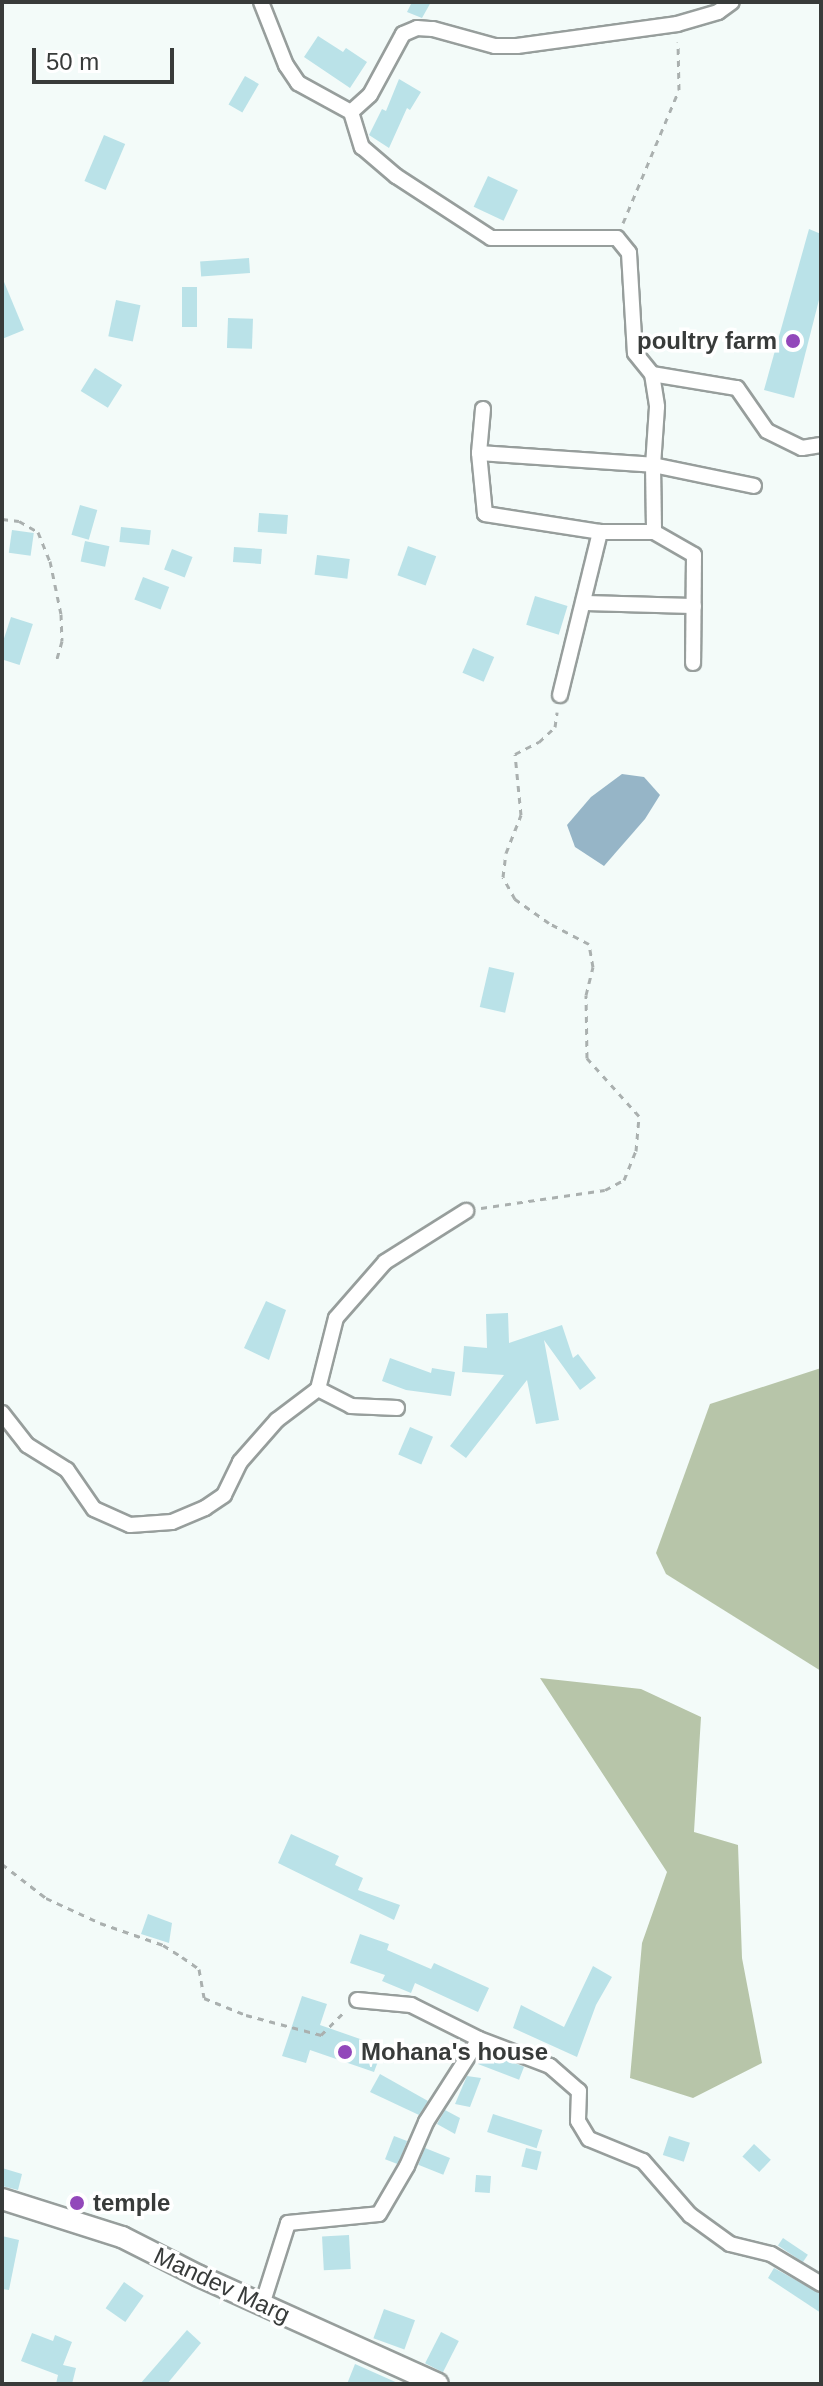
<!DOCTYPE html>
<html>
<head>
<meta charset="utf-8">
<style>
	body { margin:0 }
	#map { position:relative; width:823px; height:2386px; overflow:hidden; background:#f3fbf9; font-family:Helvetica,sans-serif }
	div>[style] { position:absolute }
	.forest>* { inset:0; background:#b7c5a9 }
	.water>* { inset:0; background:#96b5c7 }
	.building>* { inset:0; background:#bae2e8; transform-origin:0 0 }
	.path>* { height:3px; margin-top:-1.5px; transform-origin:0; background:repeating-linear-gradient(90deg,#aab0af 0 6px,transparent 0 12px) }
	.roads { filter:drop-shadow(2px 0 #979e9c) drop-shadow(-2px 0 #979e9c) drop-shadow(0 2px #979e9c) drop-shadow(0 -2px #979e9c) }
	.street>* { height:14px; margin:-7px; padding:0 7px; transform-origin:7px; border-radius:7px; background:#fff }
	.secondary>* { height:20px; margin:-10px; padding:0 10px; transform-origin:10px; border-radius:10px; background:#fff }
	.dots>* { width:22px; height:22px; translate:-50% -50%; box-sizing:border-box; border:4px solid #fff; border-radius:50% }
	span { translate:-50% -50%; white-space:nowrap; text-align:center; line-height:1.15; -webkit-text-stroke:7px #fff; paint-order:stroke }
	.poi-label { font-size:24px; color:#383b3a; font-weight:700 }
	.right { translate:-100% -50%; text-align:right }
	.left { translate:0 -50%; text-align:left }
	.street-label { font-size:24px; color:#383b3a }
	.frame { position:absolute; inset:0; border:4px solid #383b3a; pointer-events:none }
	.scale { position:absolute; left:32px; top:48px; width:142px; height:36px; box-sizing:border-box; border:4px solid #383b3a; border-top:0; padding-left:10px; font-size:24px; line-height:28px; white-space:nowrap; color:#383b3a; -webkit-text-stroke:6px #fff; paint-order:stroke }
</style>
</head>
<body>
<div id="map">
	<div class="forest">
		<i style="clip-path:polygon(821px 1368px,821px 1671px,666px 1574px,656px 1553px,710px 1404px)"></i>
		<i style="clip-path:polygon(540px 1678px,641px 1689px,701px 1717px,694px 1832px,738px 1845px,742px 1958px,762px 2063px,693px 2098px,630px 2078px,642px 1943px,667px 1872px)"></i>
	</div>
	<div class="water">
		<i style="clip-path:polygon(622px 774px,644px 777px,660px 795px,645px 819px,604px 866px,575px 847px,567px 825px,591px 797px)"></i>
	</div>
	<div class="building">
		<i style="clip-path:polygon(412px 2px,431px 2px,422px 18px,407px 12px)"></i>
		<i style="clip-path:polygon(318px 36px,343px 52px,346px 48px,367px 62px,350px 88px,304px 57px)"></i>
		<i style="left:245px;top:76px;width:16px;height:33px;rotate:30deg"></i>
		<i style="clip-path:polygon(399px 79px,421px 92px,410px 110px,407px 108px,389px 148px,369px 135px,382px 109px,386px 111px)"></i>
		<i style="left:104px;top:135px;width:23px;height:50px;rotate:23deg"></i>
		<i style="left:488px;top:176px;width:33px;height:34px;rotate:25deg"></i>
		<i style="clip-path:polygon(809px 229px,821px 234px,821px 292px,794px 398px,764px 390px)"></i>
		<i style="left:249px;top:258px;width:15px;height:49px;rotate:86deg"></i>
		<i style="clip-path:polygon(2px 277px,24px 330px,2px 339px)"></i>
		<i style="left:182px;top:287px;width:15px;height:40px"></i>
		<i style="left:116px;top:300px;width:25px;height:37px;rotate:12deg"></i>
		<i style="left:228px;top:318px;width:25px;height:30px;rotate:2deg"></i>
		<i style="left:95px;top:368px;width:32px;height:27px;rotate:32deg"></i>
		<i style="left:80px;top:505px;width:18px;height:31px;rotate:16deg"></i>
		<i style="left:259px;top:513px;width:29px;height:19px;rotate:4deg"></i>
		<i style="left:121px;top:527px;width:30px;height:15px;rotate:6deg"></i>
		<i style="left:12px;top:530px;width:22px;height:23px;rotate:8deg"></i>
		<i style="left:85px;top:541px;width:25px;height:21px;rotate:12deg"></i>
		<i style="left:408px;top:546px;width:30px;height:31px;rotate:20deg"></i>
		<i style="left:234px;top:547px;width:28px;height:15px;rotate:4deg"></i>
		<i style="left:172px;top:549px;width:22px;height:22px;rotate:21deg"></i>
		<i style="left:317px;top:555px;width:33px;height:20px;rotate:7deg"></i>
		<i style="left:143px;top:577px;width:28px;height:24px;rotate:21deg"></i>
		<i style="left:535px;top:596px;width:34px;height:30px;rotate:17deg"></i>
		<i style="left:11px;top:617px;width:23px;height:43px;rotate:18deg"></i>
		<i style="left:473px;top:648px;width:23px;height:27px;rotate:23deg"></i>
		<i style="left:489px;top:967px;width:26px;height:41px;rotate:13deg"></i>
		<i style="clip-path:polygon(266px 1301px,286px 1310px,269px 1360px,244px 1348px)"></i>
		<i style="clip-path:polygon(508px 1313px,509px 1343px,562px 1325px,573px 1358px,578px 1354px,596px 1378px,580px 1390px,544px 1340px,559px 1420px,536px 1424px,527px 1380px,466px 1458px,450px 1446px,504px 1375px,462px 1372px,464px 1346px,487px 1348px,486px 1314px)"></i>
		<i style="clip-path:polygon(390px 1358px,431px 1373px,432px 1368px,455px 1372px,451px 1396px,406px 1390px,382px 1381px)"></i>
		<i style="left:410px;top:1427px;width:25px;height:30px;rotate:23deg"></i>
		<i style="clip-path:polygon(291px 1834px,339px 1856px,335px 1865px,363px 1878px,358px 1890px,400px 1905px,394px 1920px,278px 1863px)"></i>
		<i style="clip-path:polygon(148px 1914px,172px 1923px,169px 1943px,141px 1934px)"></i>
		<i style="clip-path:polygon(360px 1934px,389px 1944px,387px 1950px,431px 1969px,434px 1963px,489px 1988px,478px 2012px,415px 1983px,411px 1993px,382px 1981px,385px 1975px,350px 1963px)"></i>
		<i style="clip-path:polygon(593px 1966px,612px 1977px,596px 2005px,577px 2057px,513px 2028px,521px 2005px,564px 2027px)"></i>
		<i style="clip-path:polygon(302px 1996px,327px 2004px,320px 2025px,363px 2040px,360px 2049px,380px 2056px,374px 2072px,310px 2050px,306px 2063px,282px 2056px)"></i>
		<i style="left:483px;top:2051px;width:44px;height:14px;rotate:21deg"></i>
		<i style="clip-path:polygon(380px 2074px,428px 2101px,419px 2115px,370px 2092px)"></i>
		<i style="clip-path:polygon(467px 2076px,481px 2078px,470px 2107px,455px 2104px)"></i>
		<i style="clip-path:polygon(445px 2110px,460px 2118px,455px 2134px,437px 2124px)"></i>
		<i style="left:493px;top:2114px;width:52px;height:19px;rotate:18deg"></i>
		<i style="left:394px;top:2136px;width:14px;height:25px;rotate:21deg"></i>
		<i style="left:669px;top:2136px;width:22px;height:20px;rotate:18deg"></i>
		<i style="left:754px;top:2144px;width:23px;height:17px;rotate:43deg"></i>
		<i style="left:425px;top:2148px;width:27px;height:18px;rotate:22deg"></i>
		<i style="left:526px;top:2148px;width:16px;height:19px;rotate:14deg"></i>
		<i style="clip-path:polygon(2px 2168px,22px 2174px,18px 2190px,2px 2186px)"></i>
		<i style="left:476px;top:2175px;width:15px;height:17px;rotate:4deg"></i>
		<i style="left:349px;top:2235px;width:34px;height:27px;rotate:87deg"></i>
		<i style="clip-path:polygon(2px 2236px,19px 2240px,9px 2290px,2px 2289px)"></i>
		<i style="left:783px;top:2238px;width:30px;height:9px;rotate:34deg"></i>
		<i style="clip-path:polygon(774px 2268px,821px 2294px,821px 2313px,768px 2278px)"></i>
		<i style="left:124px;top:2282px;width:24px;height:32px;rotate:35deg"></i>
		<i style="left:384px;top:2309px;width:33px;height:31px;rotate:20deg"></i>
		<i style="clip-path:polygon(187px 2330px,201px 2343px,167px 2384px,140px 2384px)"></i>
		<i style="left:441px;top:2332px;width:20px;height:35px;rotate:27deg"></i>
		<i style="clip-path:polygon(32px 2333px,53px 2341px,55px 2335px,72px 2342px,63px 2365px,76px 2368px,72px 2384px,56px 2384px,58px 2375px,21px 2361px)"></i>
		<i style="clip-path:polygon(355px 2364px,400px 2384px,347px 2384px)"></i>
	</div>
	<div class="path">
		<i style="left:623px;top:223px;width:144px;rotate:-67.2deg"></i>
		<i style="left:679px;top:90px;width:48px;rotate:-91.2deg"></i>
		<i style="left:2px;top:519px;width:17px;rotate:7deg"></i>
		<i style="left:19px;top:521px;width:22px;rotate:30deg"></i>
		<i style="left:38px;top:532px;width:31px;rotate:68deg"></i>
		<i style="left:50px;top:561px;width:54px;rotate:78.3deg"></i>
		<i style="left:61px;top:614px;width:27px;rotate:88deg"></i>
		<i style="left:62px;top:641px;width:22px;rotate:106deg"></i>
		<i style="left:481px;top:1208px;width:125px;rotate:-8.3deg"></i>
		<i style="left:605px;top:1190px;width:21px;rotate:-28deg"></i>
		<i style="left:624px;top:1180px;width:31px;rotate:-68deg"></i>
		<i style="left:636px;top:1151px;width:35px;rotate:-85deg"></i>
		<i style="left:639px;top:1116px;width:78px;rotate:-131.9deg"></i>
		<i style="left:587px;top:1058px;width:63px;rotate:-90.9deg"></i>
		<i style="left:586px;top:995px;width:29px;rotate:-76deg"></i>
		<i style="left:593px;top:967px;width:23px;rotate:-100deg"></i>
		<i style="left:589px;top:944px;width:45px;rotate:-152.3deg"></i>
		<i style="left:549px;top:923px;width:42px;rotate:-144.8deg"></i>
		<i style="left:515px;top:899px;width:25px;rotate:-119deg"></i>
		<i style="left:503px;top:877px;width:24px;rotate:-83deg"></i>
		<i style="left:506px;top:853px;width:41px;rotate:-68.5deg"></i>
		<i style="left:521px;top:815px;width:61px;rotate:-95.6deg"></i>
		<i style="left:515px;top:754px;width:27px;rotate:-27deg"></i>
		<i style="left:539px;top:742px;width:22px;rotate:-43deg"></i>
		<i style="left:555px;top:727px;width:15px;rotate:-82deg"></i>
		<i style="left:2px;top:1864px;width:56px;rotate:37.7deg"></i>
		<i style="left:46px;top:1898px;width:60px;rotate:24.8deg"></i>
		<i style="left:100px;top:1923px;width:67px;rotate:19.2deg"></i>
		<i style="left:163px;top:1945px;width:22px;rotate:32deg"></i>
		<i style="left:182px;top:1957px;width:21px;rotate:35deg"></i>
		<i style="left:199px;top:1969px;width:29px;rotate:80deg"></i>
		<i style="left:204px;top:1998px;width:45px;rotate:22deg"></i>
		<i style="left:246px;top:2015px;width:78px;rotate:14.9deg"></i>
		<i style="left:321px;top:2035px;width:34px;rotate:-45deg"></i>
	</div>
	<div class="roads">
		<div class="street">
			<i style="left:261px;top:2px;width:68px;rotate:68.4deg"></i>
			<i style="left:286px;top:65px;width:22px;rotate:56deg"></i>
			<i style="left:298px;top:83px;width:60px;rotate:28.7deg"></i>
			<i style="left:351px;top:112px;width:37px;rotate:73deg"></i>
			<i style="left:362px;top:147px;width:45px;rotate:40.5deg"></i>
			<i style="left:396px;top:176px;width:113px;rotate:33.1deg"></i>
			<i style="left:491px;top:238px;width:126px"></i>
			<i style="left:617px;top:238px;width:19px;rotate:51deg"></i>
			<i style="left:629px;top:253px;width:100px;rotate:86.6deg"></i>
			<i style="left:635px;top:353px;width:27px;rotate:51deg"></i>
			<i style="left:652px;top:374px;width:86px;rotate:9.4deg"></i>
			<i style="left:737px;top:388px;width:52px;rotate:55.1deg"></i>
			<i style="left:767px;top:431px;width:39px;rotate:26deg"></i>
			<i style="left:802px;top:448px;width:19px;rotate:-9deg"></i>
			<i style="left:351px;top:112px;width:25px;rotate:-42deg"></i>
			<i style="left:370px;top:95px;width:69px;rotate:-61.6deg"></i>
			<i style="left:403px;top:34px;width:15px;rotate:-23deg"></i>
			<i style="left:417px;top:28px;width:16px;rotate:4deg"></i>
			<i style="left:433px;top:29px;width:64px;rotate:15.3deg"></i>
			<i style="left:495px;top:46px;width:22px"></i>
			<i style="left:517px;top:46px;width:162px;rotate:-7.8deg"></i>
			<i style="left:677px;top:24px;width:43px;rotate:-16.3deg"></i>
			<i style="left:718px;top:12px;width:17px;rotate:-36deg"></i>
			<i style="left:652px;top:374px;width:33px;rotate:81deg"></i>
			<i style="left:657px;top:407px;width:58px;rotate:93.9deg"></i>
			<i style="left:653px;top:465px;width:67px;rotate:89.1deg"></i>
			<i style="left:483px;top:409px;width:44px;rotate:95.2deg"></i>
			<i style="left:479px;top:453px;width:61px;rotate:84.4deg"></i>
			<i style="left:485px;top:514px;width:116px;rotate:8.9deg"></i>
			<i style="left:600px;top:532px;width:54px"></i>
			<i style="left:654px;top:532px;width:46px;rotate:29.9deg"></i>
			<i style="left:694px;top:555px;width:108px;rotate:90.5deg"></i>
			<i style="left:479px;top:453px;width:174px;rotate:3.9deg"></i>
			<i style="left:653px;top:465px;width:103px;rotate:11.7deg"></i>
			<i style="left:584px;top:603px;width:110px;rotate:1.6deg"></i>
			<i style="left:560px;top:695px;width:168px;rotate:-76.2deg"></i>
			<i style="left:318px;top:1389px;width:37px;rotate:27deg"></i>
			<i style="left:351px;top:1406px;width:46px;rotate:2.5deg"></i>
			<i style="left:2px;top:1413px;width:41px;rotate:52deg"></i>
			<i style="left:27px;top:1445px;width:47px;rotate:32deg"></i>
			<i style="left:67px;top:1470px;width:47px;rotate:55.3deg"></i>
			<i style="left:94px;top:1509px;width:39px;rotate:24deg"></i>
			<i style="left:130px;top:1525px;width:42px;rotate:-4.1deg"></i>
			<i style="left:172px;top:1522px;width:36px;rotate:-23deg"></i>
			<i style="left:205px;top:1508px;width:23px;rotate:-34deg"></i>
			<i style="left:224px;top:1495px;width:37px;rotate:-64deg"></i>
			<i style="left:240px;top:1462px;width:56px;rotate:-48.6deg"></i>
			<i style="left:277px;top:1420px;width:51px;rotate:-37.1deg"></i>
			<i style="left:318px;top:1389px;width:73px;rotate:-75.8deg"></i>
			<i style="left:336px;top:1318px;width:74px;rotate:-48.8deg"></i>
			<i style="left:385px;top:1262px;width:96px;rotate:-32.2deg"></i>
			<i style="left:479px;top:2039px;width:76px;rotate:20.8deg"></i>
			<i style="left:550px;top:2066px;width:38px;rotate:41deg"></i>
			<i style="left:579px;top:2091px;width:30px;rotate:92deg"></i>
			<i style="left:578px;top:2121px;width:21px;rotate:59deg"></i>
			<i style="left:589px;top:2139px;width:58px;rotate:22.2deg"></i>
			<i style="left:643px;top:2161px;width:72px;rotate:49deg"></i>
			<i style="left:690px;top:2215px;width:49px;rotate:35.9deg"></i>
			<i style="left:730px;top:2244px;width:42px;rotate:13.7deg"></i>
			<i style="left:771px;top:2254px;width:58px;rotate:31deg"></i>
			<i style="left:262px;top:2305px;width:86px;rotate:-72.4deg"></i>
			<i style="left:288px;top:2223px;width:91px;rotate:-5.6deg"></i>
			<i style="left:379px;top:2214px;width:56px;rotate:-59.7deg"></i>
			<i style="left:407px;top:2166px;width:48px;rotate:-66.6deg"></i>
			<i style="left:426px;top:2122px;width:98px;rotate:-57.4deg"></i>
			<i style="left:479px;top:2039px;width:76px;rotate:-153.4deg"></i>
			<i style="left:411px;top:2005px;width:54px;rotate:-174.7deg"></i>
		</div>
		<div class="secondary">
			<i style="left:2px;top:2199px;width:126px;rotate:17.6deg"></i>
			<i style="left:122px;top:2237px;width:86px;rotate:26.9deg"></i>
			<i style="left:199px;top:2276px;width:262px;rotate:24.3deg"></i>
		</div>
	</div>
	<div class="dots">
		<i style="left:793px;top:341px;background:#9248ba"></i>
		<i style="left:345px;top:2052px;background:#9248ba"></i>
		<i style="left:77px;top:2203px;background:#9248ba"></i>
	</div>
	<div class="poi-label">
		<span class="right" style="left:777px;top:341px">poultry farm</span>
		<span class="left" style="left:361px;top:2052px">Mohana's house</span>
		<span class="left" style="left:93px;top:2203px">temple</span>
	</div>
	<div class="street-label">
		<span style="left:222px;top:2285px;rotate:25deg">Mandev Marg</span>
	</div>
	<div class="frame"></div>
	<div class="scale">50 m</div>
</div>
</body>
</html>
